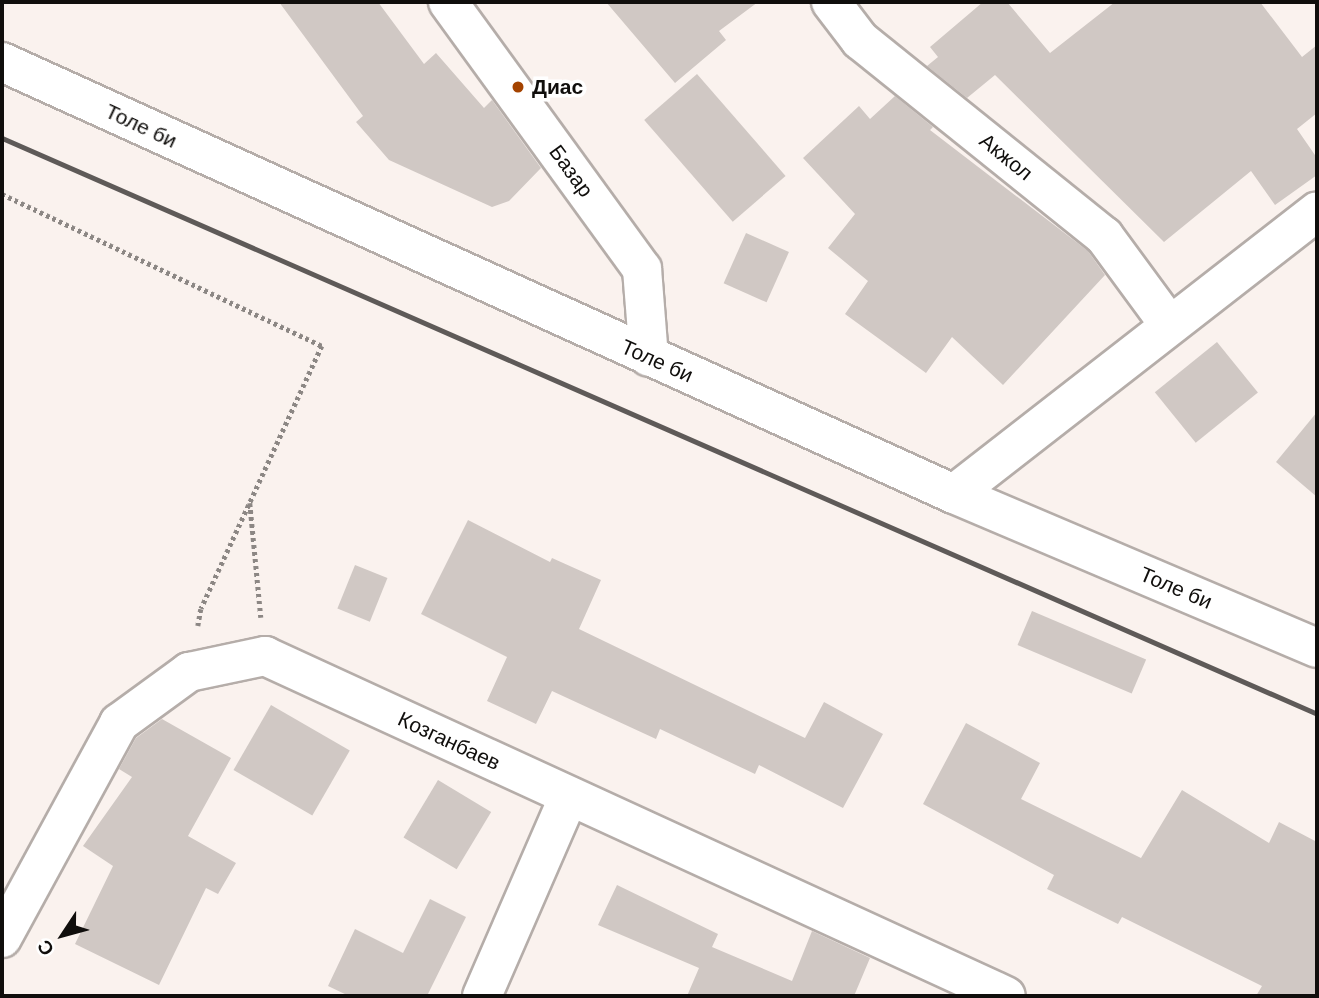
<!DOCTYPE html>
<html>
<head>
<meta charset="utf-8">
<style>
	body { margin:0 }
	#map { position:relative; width:1319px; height:998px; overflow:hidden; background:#faf2ee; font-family:Helvetica,sans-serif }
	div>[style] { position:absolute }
	.building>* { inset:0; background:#d0c8c4; transform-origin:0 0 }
	.path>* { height:4.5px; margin-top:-2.25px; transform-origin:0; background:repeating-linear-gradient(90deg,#8c8784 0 3.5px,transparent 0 7px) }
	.roads { filter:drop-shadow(2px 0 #b5ada9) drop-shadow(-2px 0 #b5ada9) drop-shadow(0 2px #b5ada9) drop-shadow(0 -2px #b5ada9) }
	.street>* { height:38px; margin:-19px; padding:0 19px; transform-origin:19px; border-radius:19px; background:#fff }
	.secondary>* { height:38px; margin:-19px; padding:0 19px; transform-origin:19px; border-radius:19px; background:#fff }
	.rail>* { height:5px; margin:-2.5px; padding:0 2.5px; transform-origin:2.5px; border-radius:2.5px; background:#5e5a58 }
	.dots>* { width:19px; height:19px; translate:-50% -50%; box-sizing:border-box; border:4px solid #fff; border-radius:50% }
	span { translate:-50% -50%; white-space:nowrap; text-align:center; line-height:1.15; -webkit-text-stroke:7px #fff; paint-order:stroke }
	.poi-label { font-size:21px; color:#100e0c; font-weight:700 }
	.left { translate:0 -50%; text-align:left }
	.street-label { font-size:21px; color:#100e0c }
	.frame { position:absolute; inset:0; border:4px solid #100e0c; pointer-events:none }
	.north { position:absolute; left:28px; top:900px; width:70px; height:70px; -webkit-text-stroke:5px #fff; paint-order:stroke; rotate:234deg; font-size:19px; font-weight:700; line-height:28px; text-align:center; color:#100e0c }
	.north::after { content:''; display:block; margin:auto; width:24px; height:32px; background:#100e0c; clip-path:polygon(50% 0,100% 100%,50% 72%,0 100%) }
</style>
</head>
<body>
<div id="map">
	<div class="building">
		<i style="clip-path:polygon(279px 2px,378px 2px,424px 64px,436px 53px,484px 108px,492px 100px,541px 168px,509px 201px,492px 207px,389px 160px,356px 122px,363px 116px)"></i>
		<i style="clip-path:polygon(606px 2px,758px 2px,719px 31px,726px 40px,675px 83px)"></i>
		<i style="clip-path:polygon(983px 2px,1007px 2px,1050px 53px,1115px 2px,1260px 2px,1302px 57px,1317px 45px,1317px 113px,1297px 129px,1317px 158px,1317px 175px,1275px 205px,1251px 171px,1164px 242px,995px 75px,967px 98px,927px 66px,938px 57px,930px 47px)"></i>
		<i style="left:697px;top:74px;width:135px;height:70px;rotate:49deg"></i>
		<i style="clip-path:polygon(895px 96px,933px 127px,930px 130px,1088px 251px,1105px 275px,1003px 385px,952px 337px,926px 373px,845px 314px,868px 281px,828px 248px,855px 214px,803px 158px,859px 106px,870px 119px)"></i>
		<i style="left:746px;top:233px;width:47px;height:55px;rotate:24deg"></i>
		<i style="left:1217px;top:342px;width:65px;height:80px;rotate:51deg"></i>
		<i style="clip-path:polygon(1317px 412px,1317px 497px,1276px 462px)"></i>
		<i style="clip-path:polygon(468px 520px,550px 562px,552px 558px,601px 580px,579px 629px,805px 738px,824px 702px,883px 734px,843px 808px,759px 765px,755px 774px,660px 729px,656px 739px,552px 691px,536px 724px,487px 701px,507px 657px,421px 614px)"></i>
		<i style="left:355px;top:565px;width:35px;height:47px;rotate:22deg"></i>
		<i style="left:1032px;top:611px;width:124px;height:37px;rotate:23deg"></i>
		<i style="left:271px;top:705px;width:91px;height:75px;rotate:30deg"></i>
		<i style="clip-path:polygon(162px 719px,231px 758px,188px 836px,236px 863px,218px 894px,206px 888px,159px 985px,75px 944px,113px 866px,83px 846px,132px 777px,119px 769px,136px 738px)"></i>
		<i style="clip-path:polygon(966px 723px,1040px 763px,1021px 799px,1141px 858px,1182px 790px,1269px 843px,1279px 822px,1317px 842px,1317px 996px,1256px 996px,1262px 986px,1122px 917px,1118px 924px,1047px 889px,1054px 875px,923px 804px)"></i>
		<i style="left:438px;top:780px;width:62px;height:67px;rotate:31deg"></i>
		<i style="clip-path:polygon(617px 885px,718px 934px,712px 947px,792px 981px,812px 931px,870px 958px,854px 996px,687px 996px,699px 968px,598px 925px)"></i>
		<i style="clip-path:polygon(430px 899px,466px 917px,427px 996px,349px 996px,328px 986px,355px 929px,403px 953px)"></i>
	</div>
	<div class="path">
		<i style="left:2px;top:194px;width:354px;rotate:25.4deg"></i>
		<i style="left:322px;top:346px;width:289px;rotate:114.7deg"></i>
		<i style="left:201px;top:609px;width:17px;rotate:100deg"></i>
		<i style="left:250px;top:503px;width:115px;rotate:84.5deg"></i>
	</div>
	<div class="roads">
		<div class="street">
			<i style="left:448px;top:2px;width:330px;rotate:54deg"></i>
			<i style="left:642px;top:269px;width:88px;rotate:85.5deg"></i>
			<i style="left:831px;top:2px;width:48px;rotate:52.7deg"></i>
			<i style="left:860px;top:40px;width:313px;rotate:38.8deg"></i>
			<i style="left:1104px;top:236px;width:108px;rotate:53.7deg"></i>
			<i style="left:954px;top:494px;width:460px;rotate:-37.9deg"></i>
			<i style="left:2px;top:938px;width:245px;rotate:-61.4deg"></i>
			<i style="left:119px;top:723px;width:87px;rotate:-36.1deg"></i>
			<i style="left:189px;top:672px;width:78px;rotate:-11.9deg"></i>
			<i style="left:265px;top:656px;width:815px;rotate:24.65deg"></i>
			<i style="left:482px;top:996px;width:218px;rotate:-66.5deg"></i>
		</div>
		<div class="secondary">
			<i style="left:2px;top:62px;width:1045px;rotate:24.41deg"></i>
			<i style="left:954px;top:494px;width:394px;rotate:23deg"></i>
		</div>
	</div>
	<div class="rail">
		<i style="left:2px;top:138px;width:1436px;rotate:23.65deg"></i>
	</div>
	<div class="dots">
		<i style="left:518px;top:87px;background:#a44300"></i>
	</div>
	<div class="poi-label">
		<span class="left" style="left:532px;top:87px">Диас</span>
	</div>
	<div class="street-label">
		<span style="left:141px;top:126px;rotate:25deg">Толе би</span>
		<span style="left:1006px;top:157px;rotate:39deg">Акжол</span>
		<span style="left:571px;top:171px;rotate:54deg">Базар</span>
		<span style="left:657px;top:361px;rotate:24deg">Толе би</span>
		<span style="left:1176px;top:588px;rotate:23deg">Толе би</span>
		<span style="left:449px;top:741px;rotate:25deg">Козганбаев</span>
	</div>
	<div class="frame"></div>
	<div class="north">С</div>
</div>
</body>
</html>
